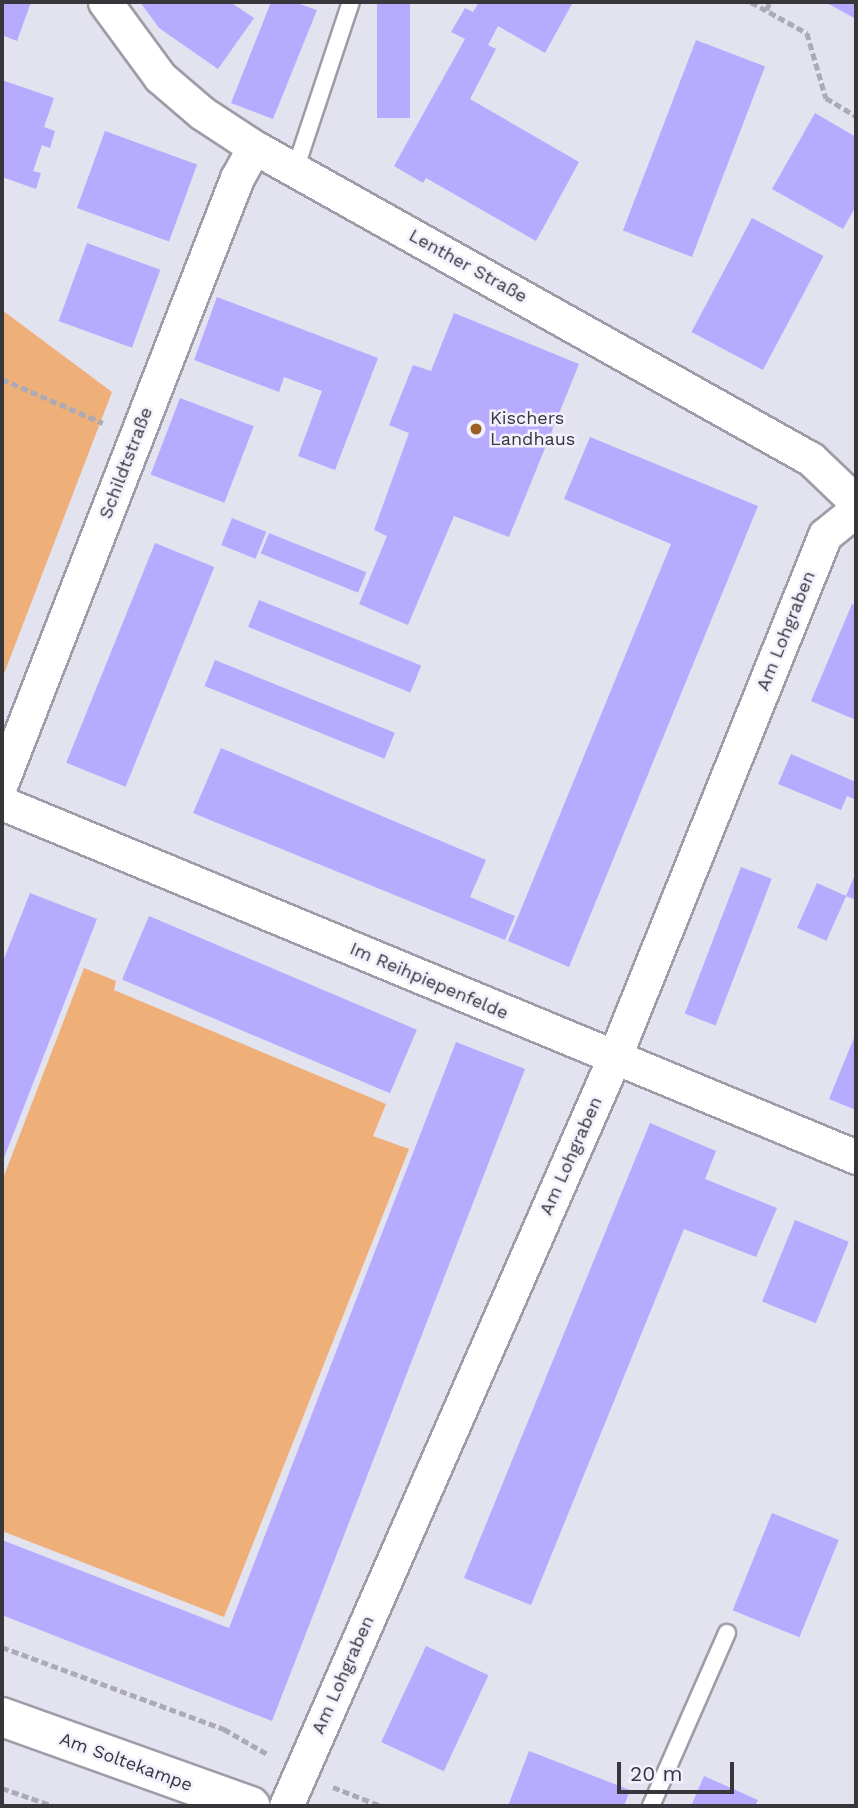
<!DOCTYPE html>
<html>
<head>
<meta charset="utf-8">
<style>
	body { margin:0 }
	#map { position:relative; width:858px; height:1808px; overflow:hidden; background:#e3e2ef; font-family:"Work Sans",sans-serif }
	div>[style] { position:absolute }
	.green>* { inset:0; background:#efaf79 }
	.building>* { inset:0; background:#b6abff; transform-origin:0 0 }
	.path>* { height:4.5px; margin-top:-2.25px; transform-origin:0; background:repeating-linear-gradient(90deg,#ababb5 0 7px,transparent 0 10.5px) }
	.roads { filter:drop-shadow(2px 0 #9d9ca8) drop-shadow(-2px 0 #9d9ca8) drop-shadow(0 2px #9d9ca8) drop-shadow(0 -2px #9d9ca8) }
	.service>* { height:16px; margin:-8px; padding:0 8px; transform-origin:8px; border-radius:8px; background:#fff }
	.minor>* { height:33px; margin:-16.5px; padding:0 16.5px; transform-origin:16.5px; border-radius:16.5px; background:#fff }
	.tertiary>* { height:38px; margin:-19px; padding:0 19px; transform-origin:19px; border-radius:19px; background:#fff }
	.dots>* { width:19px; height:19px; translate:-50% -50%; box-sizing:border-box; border:4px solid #f1f0fc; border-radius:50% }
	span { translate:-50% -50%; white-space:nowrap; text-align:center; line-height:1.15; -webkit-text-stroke:5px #f1f0fc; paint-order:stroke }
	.street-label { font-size:18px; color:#36363b }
	.poi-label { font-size:18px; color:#36363b }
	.left { translate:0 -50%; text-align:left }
	.frame { position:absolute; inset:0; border:4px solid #36363b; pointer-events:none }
	.scale { position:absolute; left:617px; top:1762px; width:117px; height:32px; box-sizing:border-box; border:4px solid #36363b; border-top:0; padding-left:9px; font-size:21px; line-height:24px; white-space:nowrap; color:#36363b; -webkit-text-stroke:5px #f1f0fc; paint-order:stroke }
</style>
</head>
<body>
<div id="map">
	<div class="green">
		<i style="clip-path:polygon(2px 310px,112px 392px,2px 679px)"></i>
		<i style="clip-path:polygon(84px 968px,116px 981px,114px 990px,386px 1104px,373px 1136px,409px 1149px,224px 1617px,2px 1531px,2px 1181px)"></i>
	</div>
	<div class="building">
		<i style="clip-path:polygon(2px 2px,31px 2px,17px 41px,2px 35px)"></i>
		<i style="clip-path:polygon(140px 2px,230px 2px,254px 18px,218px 69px,159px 28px)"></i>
		<i style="clip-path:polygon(271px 2px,294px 2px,317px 10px,273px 119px,231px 103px)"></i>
		<i style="left:377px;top:2px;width:33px;height:116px"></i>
		<i style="clip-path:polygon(479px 2px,573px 2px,545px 53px,498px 26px,488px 45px,496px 49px,470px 99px,579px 162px,536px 241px,426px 178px,423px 183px,394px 166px,465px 39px,451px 32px,465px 8px,473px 12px)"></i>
		<i style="clip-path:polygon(825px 2px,856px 2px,856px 19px)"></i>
		<i style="left:696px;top:40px;width:74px;height:204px;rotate:21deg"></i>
		<i style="clip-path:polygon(2px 80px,54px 98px,44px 127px,55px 131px,50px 148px,42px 145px,33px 171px,41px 173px,36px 189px,2px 177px)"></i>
		<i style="clip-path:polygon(815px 113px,856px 137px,856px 206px,843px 229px,772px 189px)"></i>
		<i style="left:105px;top:131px;width:98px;height:82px;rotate:20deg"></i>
		<i style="left:752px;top:218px;width:81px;height:129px;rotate:28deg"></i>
		<i style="left:87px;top:243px;width:78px;height:83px;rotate:20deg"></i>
		<i style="clip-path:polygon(217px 297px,378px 358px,335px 470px,298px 456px,322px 391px,284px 377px,279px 392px,194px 360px)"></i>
		<i style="clip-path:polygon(454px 313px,579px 364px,509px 537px,454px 516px,408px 625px,359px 604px,387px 536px,374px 530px,409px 433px,389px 425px,413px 365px,431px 371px)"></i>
		<i style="left:180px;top:398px;width:79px;height:82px;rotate:21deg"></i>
		<i style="clip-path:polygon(590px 437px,758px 506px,569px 967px,508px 941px,671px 544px,564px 499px)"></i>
		<i style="left:232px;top:518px;width:37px;height:29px;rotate:22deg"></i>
		<i style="left:269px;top:533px;width:105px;height:22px;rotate:22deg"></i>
		<i style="left:155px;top:543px;width:64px;height:237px;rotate:22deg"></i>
		<i style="left:259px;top:600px;width:175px;height:29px;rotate:22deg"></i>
		<i style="clip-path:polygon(852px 604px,856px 606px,856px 720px,811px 701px)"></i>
		<i style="left:215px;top:660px;width:194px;height:28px;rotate:22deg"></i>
		<i style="clip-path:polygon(221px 748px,486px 860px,470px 897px,515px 916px,505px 940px,193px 813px)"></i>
		<i style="clip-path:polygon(791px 754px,856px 782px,856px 800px,847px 796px,841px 810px,778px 784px)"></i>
		<i style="left:741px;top:867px;width:33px;height:157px;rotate:21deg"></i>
		<i style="clip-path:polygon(856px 872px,856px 900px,846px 896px)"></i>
		<i style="left:817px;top:883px;width:32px;height:49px;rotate:24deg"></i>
		<i style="clip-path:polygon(30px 893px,97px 919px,2px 1163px,2px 964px)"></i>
		<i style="left:149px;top:916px;width:291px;height:69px;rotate:23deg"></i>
		<i style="clip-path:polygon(856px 1033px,856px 1110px,829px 1099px)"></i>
		<i style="clip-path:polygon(456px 1042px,525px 1069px,272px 1721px,2px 1615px,2px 1540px,229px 1628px)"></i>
		<i style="clip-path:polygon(650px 1123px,716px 1151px,705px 1179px,777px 1208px,756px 1257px,684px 1229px,531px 1605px,464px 1578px)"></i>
		<i style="left:795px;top:1220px;width:58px;height:88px;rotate:22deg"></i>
		<i style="left:772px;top:1513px;width:72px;height:105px;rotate:22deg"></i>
		<i style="left:426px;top:1646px;width:69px;height:106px;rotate:25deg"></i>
		<i style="clip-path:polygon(529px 1751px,630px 1790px,624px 1806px,508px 1806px)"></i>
		<i style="clip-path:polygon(704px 1776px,758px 1800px,755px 1806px,691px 1806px)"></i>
	</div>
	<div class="path">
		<i style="left:751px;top:2px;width:64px;rotate:29deg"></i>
		<i style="left:807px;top:33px;width:68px;rotate:73.7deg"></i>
		<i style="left:826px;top:98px;width:35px;rotate:31deg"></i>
		<i style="left:766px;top:10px;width:9px;rotate:-63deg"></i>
		<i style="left:2px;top:379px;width:110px;rotate:23.5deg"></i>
		<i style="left:2px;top:1647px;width:237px;rotate:20.3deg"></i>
		<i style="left:224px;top:1729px;width:52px;rotate:30deg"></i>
		<i style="left:333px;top:1787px;width:52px;rotate:21.6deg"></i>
		<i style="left:2px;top:1788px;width:54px;rotate:19.4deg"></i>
	</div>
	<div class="roads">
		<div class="service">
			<i style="left:295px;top:170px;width:177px;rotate:-71.6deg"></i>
			<i style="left:651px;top:1806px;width:189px;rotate:-66.3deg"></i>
		</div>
		<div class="minor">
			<i style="left:105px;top:2px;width:93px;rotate:53.7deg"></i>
			<i style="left:160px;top:77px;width:55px;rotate:40.6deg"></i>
			<i style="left:202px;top:113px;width:62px;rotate:33.2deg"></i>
			<i style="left:254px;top:147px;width:638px;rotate:29.26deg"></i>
			<i style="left:811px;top:459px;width:62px;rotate:43.7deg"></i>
			<i style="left:2px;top:781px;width:647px;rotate:-68.71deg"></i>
			<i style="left:237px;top:178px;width:35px;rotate:-61deg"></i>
			<i style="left:2px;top:803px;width:924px;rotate:22.51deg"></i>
			<i style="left:286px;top:1806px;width:817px;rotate:-66.32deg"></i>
			<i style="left:614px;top:1058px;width:564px;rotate:-68.03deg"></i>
			<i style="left:825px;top:535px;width:40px;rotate:-39deg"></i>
		</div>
		<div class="tertiary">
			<i style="left:2px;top:1717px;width:264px;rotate:19.7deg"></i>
		</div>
	</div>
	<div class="dots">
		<i style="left:476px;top:429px;background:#9c5f23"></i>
	</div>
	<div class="street-label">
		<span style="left:468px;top:266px;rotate:29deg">Lenther Straße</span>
		<span style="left:126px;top:463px;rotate:-69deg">Schildtstraße</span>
		<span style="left:786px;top:631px;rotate:-68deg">Am Lohgraben</span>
		<span style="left:429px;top:981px;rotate:23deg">Im Reihpiepenfelde</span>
		<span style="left:571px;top:1156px;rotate:-66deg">Am Lohgraben</span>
		<span style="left:343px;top:1675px;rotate:-66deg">Am Lohgraben</span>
		<span style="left:126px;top:1762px;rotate:20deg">Am Soltekampe</span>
	</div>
	<div class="poi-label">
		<span class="left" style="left:490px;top:429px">Kischers<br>Landhaus</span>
	</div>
	<div class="frame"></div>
	<div class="scale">20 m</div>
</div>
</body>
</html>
